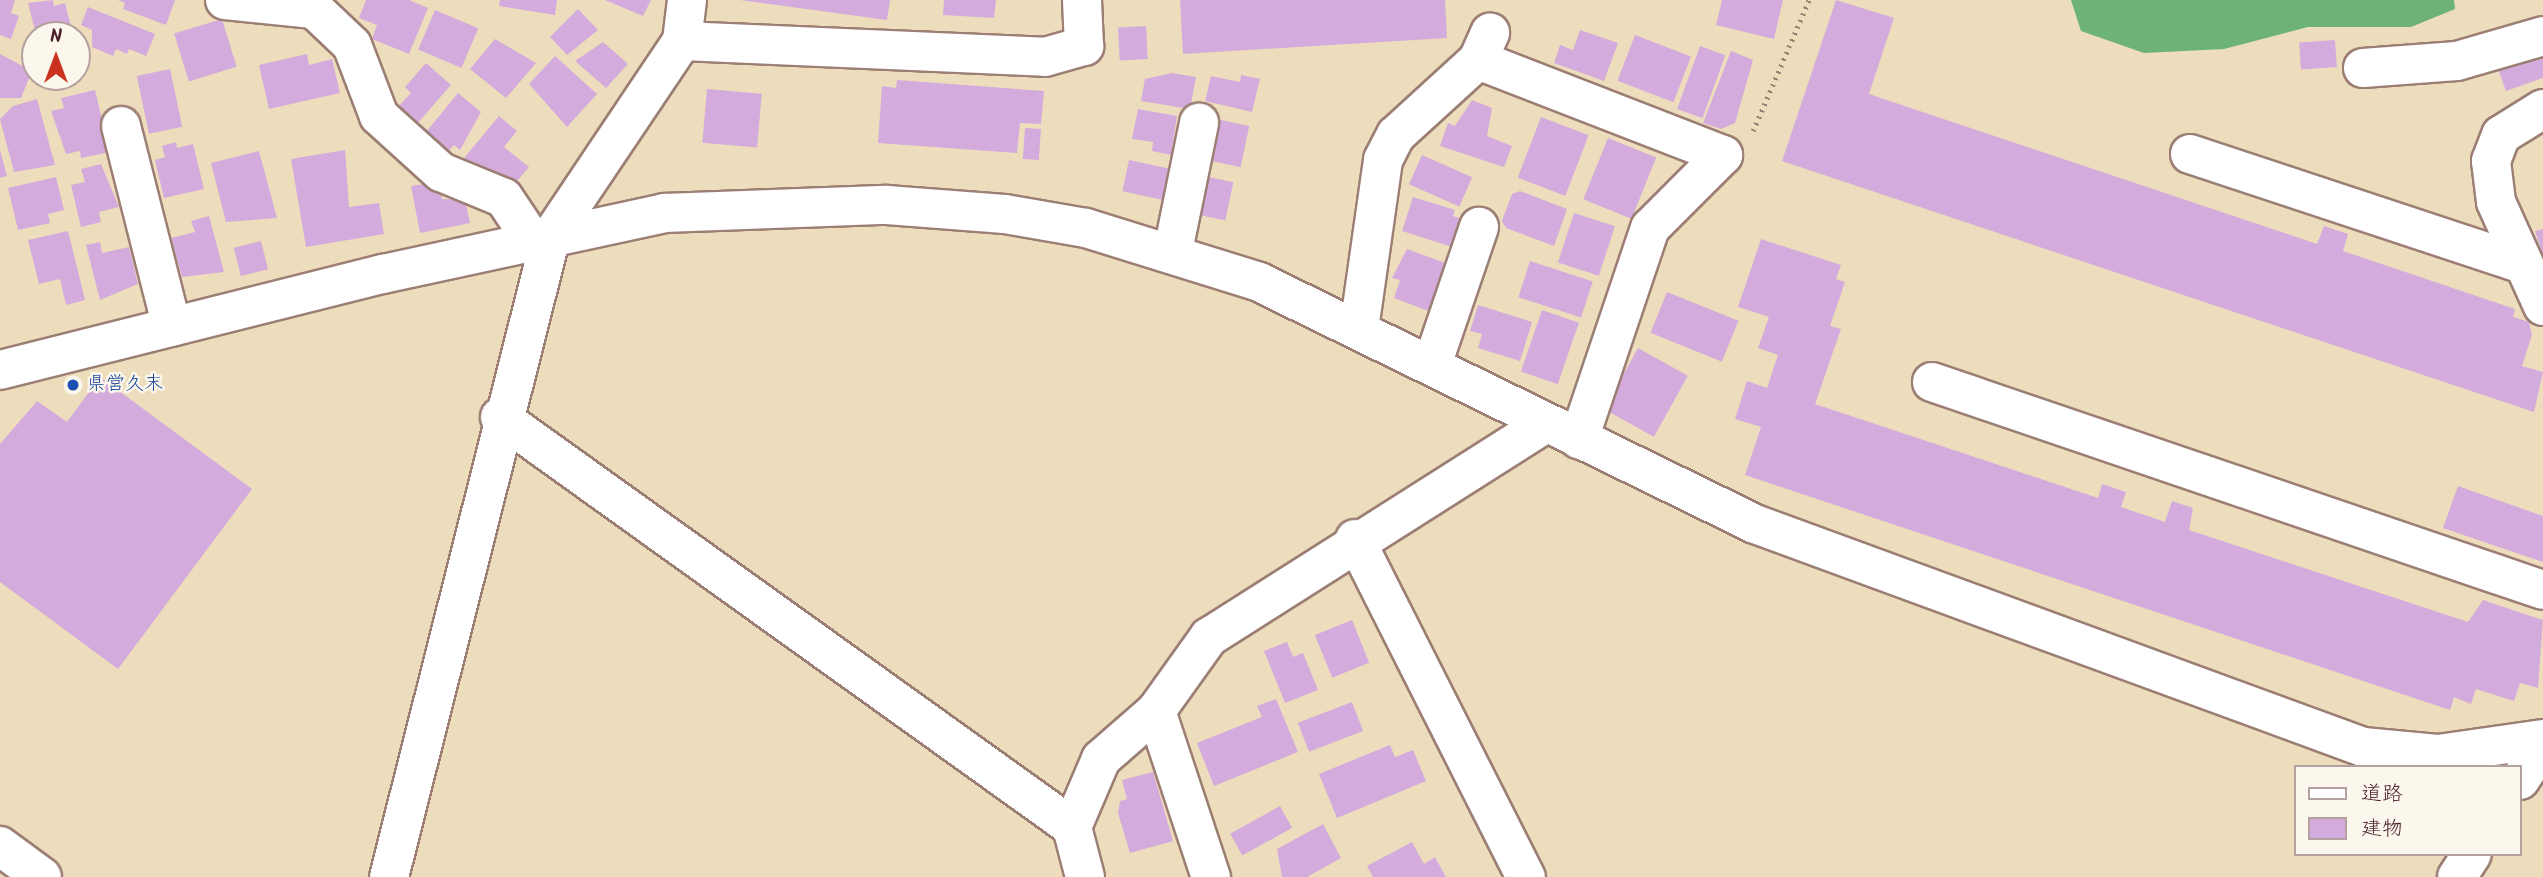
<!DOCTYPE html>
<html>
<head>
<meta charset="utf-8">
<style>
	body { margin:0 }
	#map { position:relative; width:2543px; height:877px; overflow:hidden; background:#eeddbc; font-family:Kalam,"Klee One",sans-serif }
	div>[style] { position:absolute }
	.forest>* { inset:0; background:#6cb279 }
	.building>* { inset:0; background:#d3abdc; transform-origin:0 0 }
	.path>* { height:4.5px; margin-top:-2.25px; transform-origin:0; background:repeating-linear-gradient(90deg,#9c7e74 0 2px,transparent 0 7px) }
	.roads { filter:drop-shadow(2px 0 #9c7e74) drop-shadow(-2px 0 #9c7e74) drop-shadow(0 2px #9c7e74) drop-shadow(0 -2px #9c7e74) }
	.minor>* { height:38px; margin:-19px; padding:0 19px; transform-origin:19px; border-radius:19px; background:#fff }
	.dots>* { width:19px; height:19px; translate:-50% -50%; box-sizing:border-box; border:4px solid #fbf7ec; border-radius:50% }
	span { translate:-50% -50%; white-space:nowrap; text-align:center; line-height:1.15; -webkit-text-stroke:5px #fbf7ec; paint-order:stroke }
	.transit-label { font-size:19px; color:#164399 }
	.left { translate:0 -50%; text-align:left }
	.legend { position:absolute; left:2294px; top:765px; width:228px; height:91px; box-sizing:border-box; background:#fbf7ec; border:2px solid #b4a19f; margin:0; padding:9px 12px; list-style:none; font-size:21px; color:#4a1f2b }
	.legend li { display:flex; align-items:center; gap:14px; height:35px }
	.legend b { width:35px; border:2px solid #b4a19f }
	.north { position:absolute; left:21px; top:21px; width:70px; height:70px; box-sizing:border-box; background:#fbf7ec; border:2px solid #b4a19f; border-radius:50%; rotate:0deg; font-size:19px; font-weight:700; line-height:28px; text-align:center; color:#4a1f2b }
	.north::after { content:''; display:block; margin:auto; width:24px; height:32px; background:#c8321e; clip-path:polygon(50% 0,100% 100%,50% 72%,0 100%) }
</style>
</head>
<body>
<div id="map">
	<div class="forest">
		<i style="clip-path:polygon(2071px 0,2454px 0,2455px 9px,2411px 27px,2308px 27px,2224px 49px,2144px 53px,2081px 31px)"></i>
	</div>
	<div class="building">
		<i style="clip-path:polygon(0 0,15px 0,11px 13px,19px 16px,11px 39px,0 35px)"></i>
		<i style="clip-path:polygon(53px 0,54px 6px,65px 3px,71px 26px,36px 35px,28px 3px)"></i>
		<i style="clip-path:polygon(118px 0,175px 0,166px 25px,123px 9px,125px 3px)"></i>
		<i style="clip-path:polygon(366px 0,409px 0,428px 8px,409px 54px,372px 39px,377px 25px,359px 18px)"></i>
		<i style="clip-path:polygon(500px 0,557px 0,555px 15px,499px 6px)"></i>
		<i style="clip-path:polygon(605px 0,651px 0,643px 16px)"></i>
		<i style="clip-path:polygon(740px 0,890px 0,887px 20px)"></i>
		<i style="clip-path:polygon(944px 0,996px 0,994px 18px,943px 15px)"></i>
		<i style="clip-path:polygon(1180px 0,1445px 0,1447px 38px,1183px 54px)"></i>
		<i style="clip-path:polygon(1722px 0,1783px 0,1774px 39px,1716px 25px)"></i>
		<i style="clip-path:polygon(1836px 0,1894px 18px,1869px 94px,2317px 244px,2324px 226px,2348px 234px,2343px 251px,2515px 309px,2513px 317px,2529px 322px,2532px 335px,2522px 366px,2543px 372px,2534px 412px,1782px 161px)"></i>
		<i style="clip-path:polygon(88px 7px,155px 34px,146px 56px,129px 49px,127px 54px,116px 49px,113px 56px,92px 47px,92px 30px,81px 25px)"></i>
		<i style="clip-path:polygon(578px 9px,598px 30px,567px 55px,550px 37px)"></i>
		<i style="left:435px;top:10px;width:47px;height:43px;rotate:23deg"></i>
		<i style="left:222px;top:19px;width:50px;height:50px;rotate:73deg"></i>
		<i style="left:1146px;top:26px;width:33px;height:28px;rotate:87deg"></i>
		<i style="clip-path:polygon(1580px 30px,1618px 43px,1604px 81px,1554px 63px,1560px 45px,1573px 50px)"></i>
		<i style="left:1635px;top:35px;width:60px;height:49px;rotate:21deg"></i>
		<i style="clip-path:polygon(495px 39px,536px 63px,506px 98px,470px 69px)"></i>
		<i style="left:2335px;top:40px;width:27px;height:36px;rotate:86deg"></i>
		<i style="clip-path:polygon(603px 42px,628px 64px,606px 88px,575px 61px)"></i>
		<i style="left:1700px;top:46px;width:27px;height:67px;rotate:20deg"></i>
		<i style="clip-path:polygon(2543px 50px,2543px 78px,2506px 91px,2497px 66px)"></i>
		<i style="clip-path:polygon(1731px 51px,1753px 60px,1735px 123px,1721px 129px,1703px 123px)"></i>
		<i style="clip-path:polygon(0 54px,32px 71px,21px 98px,0 98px)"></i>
		<i style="clip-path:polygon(307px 54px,309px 65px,332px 59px,340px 93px,269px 109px,259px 65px)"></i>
		<i style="clip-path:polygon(555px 56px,597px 94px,567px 127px,529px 84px)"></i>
		<i style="clip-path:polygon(426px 63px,451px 85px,415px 126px,396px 109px,411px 93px,405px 87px)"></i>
		<i style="left:170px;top:69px;width:59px;height:34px;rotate:78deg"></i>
		<i style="clip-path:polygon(1172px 73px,1196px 77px,1190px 109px,1141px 101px,1145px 79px)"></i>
		<i style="clip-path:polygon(1241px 75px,1260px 79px,1252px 112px,1205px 101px,1211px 76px,1240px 82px)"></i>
		<i style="clip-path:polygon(897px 80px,1044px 91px,1041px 124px,1020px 123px,1017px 153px,878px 143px,882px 86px,896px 88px)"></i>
		<i style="left:707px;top:89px;width:55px;height:54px;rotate:5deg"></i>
		<i style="clip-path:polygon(95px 90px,110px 152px,81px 158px,80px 151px,66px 154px,51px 111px,64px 108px,61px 98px)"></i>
		<i style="clip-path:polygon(458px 93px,481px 112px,460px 150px,454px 145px,444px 156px,422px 137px)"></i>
		<i style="clip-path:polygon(37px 99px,55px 165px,14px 172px,0 119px,13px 106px)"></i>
		<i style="clip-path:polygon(1472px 100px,1492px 108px,1487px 136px,1512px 146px,1504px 167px,1440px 146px,1448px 123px,1455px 126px)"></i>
		<i style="clip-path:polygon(1138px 109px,1177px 116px,1171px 155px,1152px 151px,1153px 142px,1132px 139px)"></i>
		<i style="clip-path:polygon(499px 116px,517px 131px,504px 147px,529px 167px,513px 186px,498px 173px,494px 178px,481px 167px,475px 175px,460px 163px)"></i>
		<i style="left:1541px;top:117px;width:51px;height:65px;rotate:21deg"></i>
		<i style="left:1216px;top:119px;width:34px;height:42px;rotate:12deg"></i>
		<i style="left:1025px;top:128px;width:16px;height:31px;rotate:4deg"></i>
		<i style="left:1608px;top:138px;width:52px;height:66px;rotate:22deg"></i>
		<i style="clip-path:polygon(176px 142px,177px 148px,193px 144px,204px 189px,164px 198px,155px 160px,165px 157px,162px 146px)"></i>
		<i style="clip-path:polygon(0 150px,7px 176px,0 178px)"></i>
		<i style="clip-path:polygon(345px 150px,349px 207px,379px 203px,384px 234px,306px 247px,291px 159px)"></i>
		<i style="clip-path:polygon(259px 151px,277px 218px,226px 222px,211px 163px)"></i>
		<i style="left:1422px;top:155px;width:55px;height:32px;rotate:24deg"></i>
		<i style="left:1129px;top:160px;width:43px;height:32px;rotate:12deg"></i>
		<i style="clip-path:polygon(101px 164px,119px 207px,99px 212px,101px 222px,81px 227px,71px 185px,85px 182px,81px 169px)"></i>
		<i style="left:1204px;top:176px;width:30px;height:39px;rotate:12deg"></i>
		<i style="clip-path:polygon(56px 177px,64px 210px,48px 214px,50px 223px,18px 230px,8px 188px)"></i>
		<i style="clip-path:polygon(431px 183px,439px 186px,442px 199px,465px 200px,470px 223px,420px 233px,411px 186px)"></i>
		<i style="clip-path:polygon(1520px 191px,1567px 209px,1554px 246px,1506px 228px,1502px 221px,1512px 194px)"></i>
		<i style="clip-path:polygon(1413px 197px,1455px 210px,1453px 216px,1462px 219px,1452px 247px,1402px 231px)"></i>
		<i style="left:1574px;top:213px;width:43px;height:52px;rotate:18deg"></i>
		<i style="clip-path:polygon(209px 216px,224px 272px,182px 277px,171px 238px,195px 232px,191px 221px)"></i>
		<i style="clip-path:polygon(2543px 229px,2543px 255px,2535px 231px)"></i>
		<i style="clip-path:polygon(68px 231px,85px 300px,66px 305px,60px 279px,39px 284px,28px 240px)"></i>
		<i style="clip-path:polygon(1761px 239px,1841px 265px,1836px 279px,1845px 282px,1830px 326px,1841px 329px,1815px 404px,2098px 498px,2102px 484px,2126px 492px,2121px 507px,2165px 522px,2172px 501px,2193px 508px,2189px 530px,2468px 622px,2483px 600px,2543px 620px,2538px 688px,2520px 683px,2514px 701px,2476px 689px,2471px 704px,2454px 697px,2450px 710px,1745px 475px,1761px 427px,1735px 419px,1747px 381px,1767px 388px,1778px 355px,1758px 348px,1769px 317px,1738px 307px)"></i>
		<i style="left:261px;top:241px;width:29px;height:28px;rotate:76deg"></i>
		<i style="clip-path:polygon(100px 242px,102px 253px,129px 247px,138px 284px,100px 300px,86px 245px)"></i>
		<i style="clip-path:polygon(1407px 249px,1448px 264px,1431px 312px,1394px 298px,1400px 280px,1392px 278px)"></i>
		<i style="left:1530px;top:261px;width:66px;height:38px;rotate:18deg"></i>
		<i style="left:1667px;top:292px;width:77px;height:44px;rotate:22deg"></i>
		<i style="clip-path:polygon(1478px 305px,1532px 322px,1520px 361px,1478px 348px,1482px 334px,1470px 331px)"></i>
		<i style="left:1542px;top:310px;width:39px;height:65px;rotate:19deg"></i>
		<i style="left:1638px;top:348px;width:57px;height:70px;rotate:29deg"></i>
		<i style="clip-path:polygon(100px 377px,252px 489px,118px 669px,0 582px,0 444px,37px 401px,67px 422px)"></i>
		<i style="clip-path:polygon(2458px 486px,2543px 516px,2543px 562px,2443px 528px)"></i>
		<i style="left:1352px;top:620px;width:46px;height:40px;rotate:68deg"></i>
		<i style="clip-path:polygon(1287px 642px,1293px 657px,1303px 653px,1318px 690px,1285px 703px,1264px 651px)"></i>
		<i style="clip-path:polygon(1276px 699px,1298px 752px,1214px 786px,1197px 743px,1262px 717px,1257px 706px)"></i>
		<i style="left:1352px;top:702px;width:31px;height:58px;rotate:69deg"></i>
		<i style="clip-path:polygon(1390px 745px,1395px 757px,1413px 750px,1426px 781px,1337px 818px,1319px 774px)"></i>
		<i style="clip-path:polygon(1153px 772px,1173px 841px,1130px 853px,1118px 813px,1120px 801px,1127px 799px,1122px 780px)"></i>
		<i style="left:1280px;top:806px;width:25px;height:57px;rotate:61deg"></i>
		<i style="clip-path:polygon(1323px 824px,1341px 858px,1307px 877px,1282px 877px,1277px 849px)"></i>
		<i style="clip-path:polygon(1412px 842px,1424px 864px,1435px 857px,1446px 877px,1373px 877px,1367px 866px)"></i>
	</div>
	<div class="path">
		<i style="left:1753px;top:131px;width:142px;rotate:-66.9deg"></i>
	</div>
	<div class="roads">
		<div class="minor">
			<i style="left:225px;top:0;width:89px;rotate:5.8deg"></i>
			<i style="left:314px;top:9px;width:52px;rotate:43.5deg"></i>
			<i style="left:352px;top:45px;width:76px;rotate:69.2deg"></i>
			<i style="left:379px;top:116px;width:84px;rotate:42.1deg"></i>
			<i style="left:441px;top:172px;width:68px;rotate:22.4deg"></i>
			<i style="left:504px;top:198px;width:50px;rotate:56.3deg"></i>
			<i style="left:682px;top:41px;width:363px;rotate:2.5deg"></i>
			<i style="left:1045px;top:57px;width:41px;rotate:-15.8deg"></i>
			<i style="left:1084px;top:46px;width:46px;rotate:-92.5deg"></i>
			<i style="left:1478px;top:60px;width:263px;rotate:21.2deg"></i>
			<i style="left:1723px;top:155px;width:103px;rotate:135deg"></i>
			<i style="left:1650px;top:228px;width:223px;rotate:108.6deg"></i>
			<i style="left:2363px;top:68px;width:94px;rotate:-4.3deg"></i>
			<i style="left:2457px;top:61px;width:90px;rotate:-16.2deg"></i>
			<i style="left:2543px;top:109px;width:49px;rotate:148.2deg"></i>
			<i style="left:2501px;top:135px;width:28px;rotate:111deg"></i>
			<i style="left:2491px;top:161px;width:41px;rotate:83deg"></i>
			<i style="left:2496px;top:202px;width:114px;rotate:65.7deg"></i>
			<i style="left:121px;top:126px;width:207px;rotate:75.8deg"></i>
			<i style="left:2190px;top:154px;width:351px;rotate:18.3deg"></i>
			<i style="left:1173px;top:251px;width:131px;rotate:-78.5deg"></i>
			<i style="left:1359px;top:329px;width:171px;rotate:-81.9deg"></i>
			<i style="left:1383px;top:160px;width:28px;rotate:-63deg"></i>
			<i style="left:1396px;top:135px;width:111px;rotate:-42.4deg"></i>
			<i style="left:1478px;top:60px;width:30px;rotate:-66deg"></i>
			<i style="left:1432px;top:365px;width:146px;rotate:-71.2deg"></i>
			<i style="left:0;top:370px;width:395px;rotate:-14.1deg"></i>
			<i style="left:383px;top:274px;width:288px;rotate:-12.2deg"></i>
			<i style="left:664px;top:213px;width:223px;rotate:-2.1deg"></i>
			<i style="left:887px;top:205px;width:118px;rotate:4.4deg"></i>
			<i style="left:1005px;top:214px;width:82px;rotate:9.8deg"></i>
			<i style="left:1086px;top:228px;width:181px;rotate:17.3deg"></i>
			<i style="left:1259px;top:282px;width:552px;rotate:26.01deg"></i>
			<i style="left:1755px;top:524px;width:648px;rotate:20.14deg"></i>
			<i style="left:2363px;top:747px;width:75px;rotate:5.3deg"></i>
			<i style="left:2438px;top:754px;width:106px;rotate:-8.1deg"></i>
			<i style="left:1932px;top:382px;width:645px;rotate:18.8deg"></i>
			<i style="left:500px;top:417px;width:704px;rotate:35.63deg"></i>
			<i style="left:1355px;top:539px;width:379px;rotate:63.2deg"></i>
			<i style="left:1156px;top:711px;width:175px;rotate:71.7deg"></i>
			<i style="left:2520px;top:780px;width:42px;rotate:-56.7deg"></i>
			<i style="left:0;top:846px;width:52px;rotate:36.4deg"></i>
			<i style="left:389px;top:877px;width:661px;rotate:-75.82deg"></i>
			<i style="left:551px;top:236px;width:235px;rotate:-56.1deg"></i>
			<i style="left:682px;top:41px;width:41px;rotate:-83deg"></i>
			<i style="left:1085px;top:877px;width:52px;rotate:-104.6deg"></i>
			<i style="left:1072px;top:827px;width:74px;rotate:-66.9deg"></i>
			<i style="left:1101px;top:759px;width:73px;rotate:-41.1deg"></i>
			<i style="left:1156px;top:711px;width:91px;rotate:-54.4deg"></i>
			<i style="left:1209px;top:637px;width:399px;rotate:-32.4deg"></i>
			<i style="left:2457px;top:877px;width:27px;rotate:-57deg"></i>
		</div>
	</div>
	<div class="dots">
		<i style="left:73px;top:385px;background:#1a4fb4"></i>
	</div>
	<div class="transit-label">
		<span class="left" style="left:87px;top:385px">県営久末</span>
	</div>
	<ul class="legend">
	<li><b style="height:9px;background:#fff"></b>道路</li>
	<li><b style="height:19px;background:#d3abdc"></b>建物</li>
	</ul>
	<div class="north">N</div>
</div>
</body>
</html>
